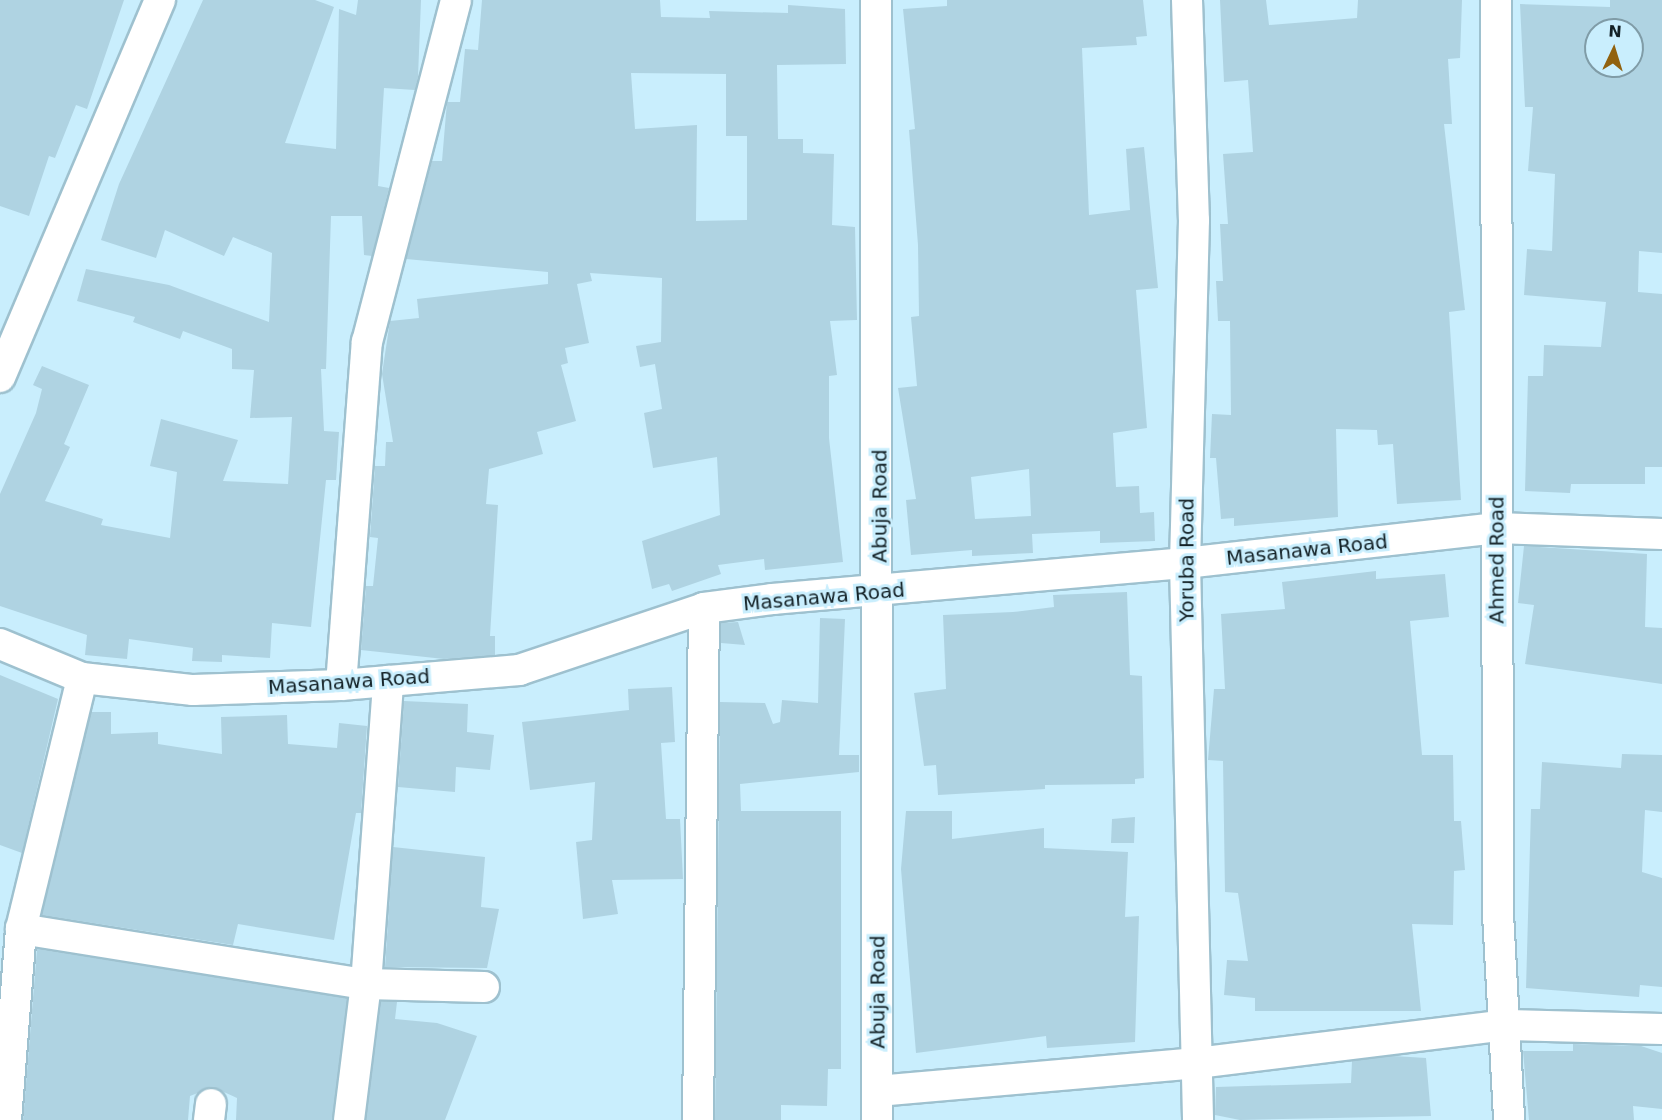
<!DOCTYPE html>
<html>
<head>
<meta charset="utf-8">
<style>
	body { margin:0 }
	#map { position:relative; width:1662px; height:1120px; overflow:hidden; background:#c9eefd; font-family:"DejaVu Sans",sans-serif }
	div>[style] { position:absolute }
	.building>* { inset:0; background:#afd3e2 }
	.roads { filter:drop-shadow(2px 0 #9ec1cf) drop-shadow(-2px 0 #9ec1cf) drop-shadow(0 2px #9ec1cf) drop-shadow(0 -2px #9ec1cf) }
	.minor>* { height:30px; margin:-15px; padding:0 15px; transform-origin:15px; border-radius:15px; background:#fff }
	span { translate:-50% -50%; white-space:nowrap; text-align:center; line-height:1.15; -webkit-text-stroke:6px #c9eefd; paint-order:stroke }
	.street-label { font-size:20px; color:#132126 }
	.north { position:absolute; left:1584px; top:18px; width:60px; height:60px; box-sizing:border-box; background:#c9eefd; border:2px solid #809ca7; border-radius:50%; rotate:4deg; font-size:16px; font-weight:700; line-height:24px; text-align:center; color:#132126 }
	.north::after { content:''; display:block; margin:auto; width:21px; height:27px; background:#91620f; clip-path:polygon(50% 0,100% 100%,50% 72%,0 100%) }
</style>
</head>
<body>
<div id="map">
	<div class="building">
		<i style="clip-path:polygon(0 0,124px 0,87px 109px,76px 105px,55px 158px,49px 156px,29px 216px,0 206px)"></i>
		<i style="clip-path:polygon(203px 0,315px 0,334px 7px,285px 143px,336px 149px,339px 9px,356px 15px,358px 0,421px 0,418px 77px,415px 90px,384px 88px,378px 186px,389px 188px,372px 256px,364px 255px,362px 216px,331px 216px,326px 369px,321px 369px,324px 431px,339px 432px,336px 480px,326px 480px,311px 627px,272px 623px,270px 658px,222px 655px,222px 662px,192px 661px,193px 648px,129px 639px,127px 659px,85px 655px,87px 635px,0 606px,0 494px,36px 413px,42px 389px,33px 385px,42px 366px,89px 385px,64px 444px,70px 447px,45px 501px,103px 519px,101px 525px,170px 538px,177px 472px,150px 466px,161px 419px,238px 440px,223px 481px,288px 484px,292px 417px,250px 418px,254px 370px,232px 369px,232px 349px,183px 331px,180px 339px,133px 322px,135px 317px,77px 301px,86px 269px,169px 285px,269px 322px,272px 253px,233px 237px,224px 256px,165px 230px,156px 258px,101px 240px,119px 184px)"></i>
		<i style="clip-path:polygon(evenodd,482px 0,660px 0,661px 17px,710px 18px,709px 11px,788px 13px,788px 5px,845px 9px,846px 64px,777px 65px,778px 139px,803px 139px,803px 153px,834px 154px,832px 225px,855px 227px,857px 320px,830px 321px,837px 375px,829px 376px,829px 438px,843px 562px,765px 570px,764px 559px,718px 565px,721px 574px,672px 591px,669px 584px,652px 589px,642px 541px,720px 515px,717px 457px,653px 468px,644px 413px,662px 409px,655px 364px,640px 367px,636px 346px,661px 342px,662px 278px,590px 273px,592px 281px,577px 284px,589px 343px,565px 348px,568px 363px,561px 365px,576px 421px,537px 432px,543px 454px,489px 469px,486px 504px,498px 505px,490px 636px,495px 636px,495px 655px,444px 659px,361px 650px,366px 586px,373px 586px,378px 538px,370px 537px,375px 466px,385px 466px,386px 442px,393px 442px,382px 374px,390px 321px,419px 318px,417px 299px,548px 284px,548px 272px,406px 259px,432px 161px,442px 161px,447px 102px,460px 102px,465px 49px,478px 50px,482px 0,631px 73px,726px 74px,726px 136px,747px 136px,747px 220px,696px 221px,697px 125px,635px 129px,631px 73px)"></i>
		<i style="clip-path:polygon(evenodd,947px 0,1143px 0,1147px 36px,1136px 37px,1137px 45px,1082px 48px,1089px 215px,1130px 210px,1126px 149px,1144px 147px,1158px 288px,1136px 290px,1147px 428px,1113px 433px,1116px 487px,1139px 486px,1140px 513px,1154px 512px,1155px 541px,1100px 543px,1100px 531px,1032px 534px,1033px 553px,972px 556px,972px 550px,911px 555px,906px 500px,916px 499px,898px 388px,917px 386px,911px 317px,919px 316px,918px 245px,909px 130px,915px 129px,903px 9px,947px 6px,947px 0,1029px 469px,1031px 516px,975px 519px,971px 477px,1029px 469px)"></i>
		<i style="clip-path:polygon(1220px 0,1266px 0,1269px 25px,1357px 18px,1358px 0,1462px 0,1460px 58px,1448px 59px,1452px 124px,1444px 124px,1465px 310px,1449px 312px,1461px 500px,1397px 504px,1393px 444px,1378px 445px,1377px 430px,1336px 429px,1338px 517px,1234px 526px,1234px 518px,1221px 519px,1216px 458px,1210px 458px,1212px 414px,1231px 415px,1230px 321px,1218px 321px,1216px 281px,1223px 281px,1220px 224px,1228px 224px,1223px 154px,1253px 152px,1248px 80px,1224px 82px)"></i>
		<i style="clip-path:polygon(evenodd,1610px 0,1662px 0,1662px 253px,1639px 251px,1638px 292px,1662px 294px,1662px 467px,1645px 467px,1645px 484px,1571px 484px,1570px 493px,1525px 491px,1528px 376px,1543px 376px,1544px 345px,1601px 347px,1606px 302px,1524px 295px,1527px 249px,1552px 251px,1555px 174px,1528px 171px,1533px 107px,1525px 107px,1520px 4px,1610px 7px,1610px 0,1596px 30px,1632px 30px,1632px 66px,1596px 66px,1596px 30px)"></i>
		<i style="clip-path:polygon(1524px 546px,1647px 554px,1645px 627px,1662px 628px,1662px 684px,1525px 664px,1534px 605px,1518px 603px)"></i>
		<i style="clip-path:polygon(1376px 571px,1376px 579px,1445px 574px,1449px 617px,1410px 621px,1422px 755px,1453px 755px,1454px 821px,1461px 821px,1465px 870px,1454px 871px,1453px 925px,1412px 924px,1421px 1011px,1255px 1011px,1255px 998px,1224px 995px,1227px 960px,1248px 961px,1238px 893px,1225px 892px,1223px 761px,1208px 760px,1214px 689px,1225px 689px,1221px 614px,1285px 609px,1282px 582px)"></i>
		<i style="clip-path:polygon(1127px 592px,1130px 675px,1142px 676px,1144px 778px,1135px 779px,1135px 784px,1045px 785px,1045px 789px,938px 795px,936px 765px,924px 766px,914px 693px,946px 689px,943px 615px,1013px 612px,1054px 607px,1053px 595px)"></i>
		<i style="clip-path:polygon(820px 618px,845px 619px,839px 755px,859px 755px,859px 772px,740px 784px,741px 811px,841px 811px,841px 1069px,828px 1069px,827px 1106px,781px 1105px,781px 1120px,715px 1120px,720px 702px,765px 703px,773px 724px,780px 722px,782px 700px,818px 703px)"></i>
		<i style="clip-path:polygon(738px 622px,745px 645px,721px 643px,721px 623px)"></i>
		<i style="clip-path:polygon(0 675px,58px 699px,22px 853px,0 845px)"></i>
		<i style="clip-path:polygon(672px 687px,675px 742px,661px 743px,666px 819px,680px 819px,683px 879px,612px 880px,618px 914px,583px 919px,576px 842px,592px 840px,595px 782px,530px 790px,522px 722px,629px 710px,628px 689px)"></i>
		<i style="clip-path:polygon(404px 701px,468px 704px,467px 732px,494px 735px,490px 770px,456px 767px,455px 792px,398px 787px)"></i>
		<i style="clip-path:polygon(91px 712px,111px 712px,111px 734px,158px 732px,158px 744px,222px 754px,221px 717px,287px 715px,288px 744px,337px 748px,339px 723px,367px 726px,361px 813px,356px 813px,334px 940px,238px 924px,233px 945px,42px 915px)"></i>
		<i style="clip-path:polygon(1622px 754px,1662px 755px,1662px 812px,1645px 810px,1642px 872px,1662px 878px,1662px 987px,1640px 985px,1639px 997px,1526px 988px,1531px 809px,1540px 809px,1542px 762px,1621px 768px)"></i>
		<i style="clip-path:polygon(906px 811px,952px 811px,952px 839px,1044px 828px,1044px 848px,1128px 852px,1125px 917px,1139px 916px,1135px 1042px,1047px 1048px,1046px 1036px,916px 1053px,901px 869px)"></i>
		<i style="clip-path:polygon(1135px 817px,1134px 843px,1111px 843px,1112px 819px)"></i>
		<i style="clip-path:polygon(393px 847px,485px 857px,481px 907px,499px 909px,487px 968px,385px 967px)"></i>
		<i style="clip-path:polygon(37px 949px,347px 998px,332px 1120px,236px 1120px,237px 1098px,213px 1087px,190px 1096px,188px 1120px,23px 1120px)"></i>
		<i style="clip-path:polygon(381px 1002px,397px 1002px,395px 1019px,437px 1023px,477px 1036px,445px 1120px,366px 1120px)"></i>
		<i style="clip-path:polygon(1573px 1044px,1641px 1046px,1662px 1053px,1662px 1109px,1633px 1106px,1634px 1120px,1529px 1120px,1523px 1051px,1573px 1051px)"></i>
		<i style="clip-path:polygon(1394px 1056px,1426px 1058px,1431px 1116px,1240px 1120px,1215px 1115px,1216px 1087px,1351px 1083px,1352px 1061px)"></i>
	</div>
	<div class="roads">
		<div class="minor">
			<i style="left:876px;top:0;width:1120px;rotate:89.95deg"></i>
			<i style="left:1187px;top:0;width:220px;rotate:88.2deg"></i>
			<i style="left:1194px;top:220px;width:343px;rotate:91.5deg"></i>
			<i style="left:1185px;top:563px;width:557px;rotate:88.66deg"></i>
			<i style="left:1496px;top:0;width:914px;rotate:89.87deg"></i>
			<i style="left:1498px;top:914px;width:206px;rotate:86.9deg"></i>
			<i style="left:0;top:377px;width:410px;rotate:-67deg"></i>
			<i style="left:0;top:644px;width:89px;rotate:22.5deg"></i>
			<i style="left:82px;top:678px;width:112px;rotate:6.2deg"></i>
			<i style="left:193px;top:690px;width:148px;rotate:-1.9deg"></i>
			<i style="left:341px;top:685px;width:179px;rotate:-4.8deg"></i>
			<i style="left:519px;top:670px;width:195px;rotate:-18.5deg"></i>
			<i style="left:704px;top:608px;width:70px;rotate:-7.4deg"></i>
			<i style="left:773px;top:599px;width:414px;rotate:-5deg"></i>
			<i style="left:1185px;top:563px;width:314px;rotate:-6.4deg"></i>
			<i style="left:1497px;top:528px;width:165px;rotate:2.1deg"></i>
			<i style="left:341px;top:685px;width:344px;rotate:-85.7deg"></i>
			<i style="left:367px;top:342px;width:353px;rotate:-75.4deg"></i>
			<i style="left:21px;top:929px;width:349px;rotate:9.1deg"></i>
			<i style="left:366px;top:984px;width:118px;rotate:1.5deg"></i>
			<i style="left:878px;top:1091px;width:320px;rotate:-5deg"></i>
			<i style="left:1197px;top:1063px;width:313px;rotate:-7deg"></i>
			<i style="left:1508px;top:1025px;width:154px;rotate:1.5deg"></i>
			<i style="left:6px;top:1120px;width:192px;rotate:-85.5deg"></i>
			<i style="left:21px;top:929px;width:258px;rotate:-76.3deg"></i>
			<i style="left:209px;top:1120px;width:16px;rotate:-83deg"></i>
			<i style="left:349px;top:1120px;width:137px;rotate:-82.9deg"></i>
			<i style="left:366px;top:984px;width:304px;rotate:-85.8deg"></i>
			<i style="left:698px;top:1120px;width:512px;rotate:-89.33deg"></i>
		</div>
	</div>
	<div class="street-label">
		<span style="left:880px;top:506px;rotate:-90deg">Abuja Road</span>
		<span style="left:1307px;top:550px;rotate:-6deg">Masanawa Road</span>
		<span style="left:1187px;top:560px;rotate:-90deg">Yoruba Road</span>
		<span style="left:1497px;top:560px;rotate:-90deg">Ahmed Road</span>
		<span style="left:824px;top:597px;rotate:-5deg">Masanawa Road</span>
		<span style="left:349px;top:682px;rotate:-4deg">Masanawa Road</span>
		<span style="left:878px;top:992px;rotate:-90deg">Abuja Road</span>
	</div>
	<div class="north">N</div>
</div>
</body>
</html>
